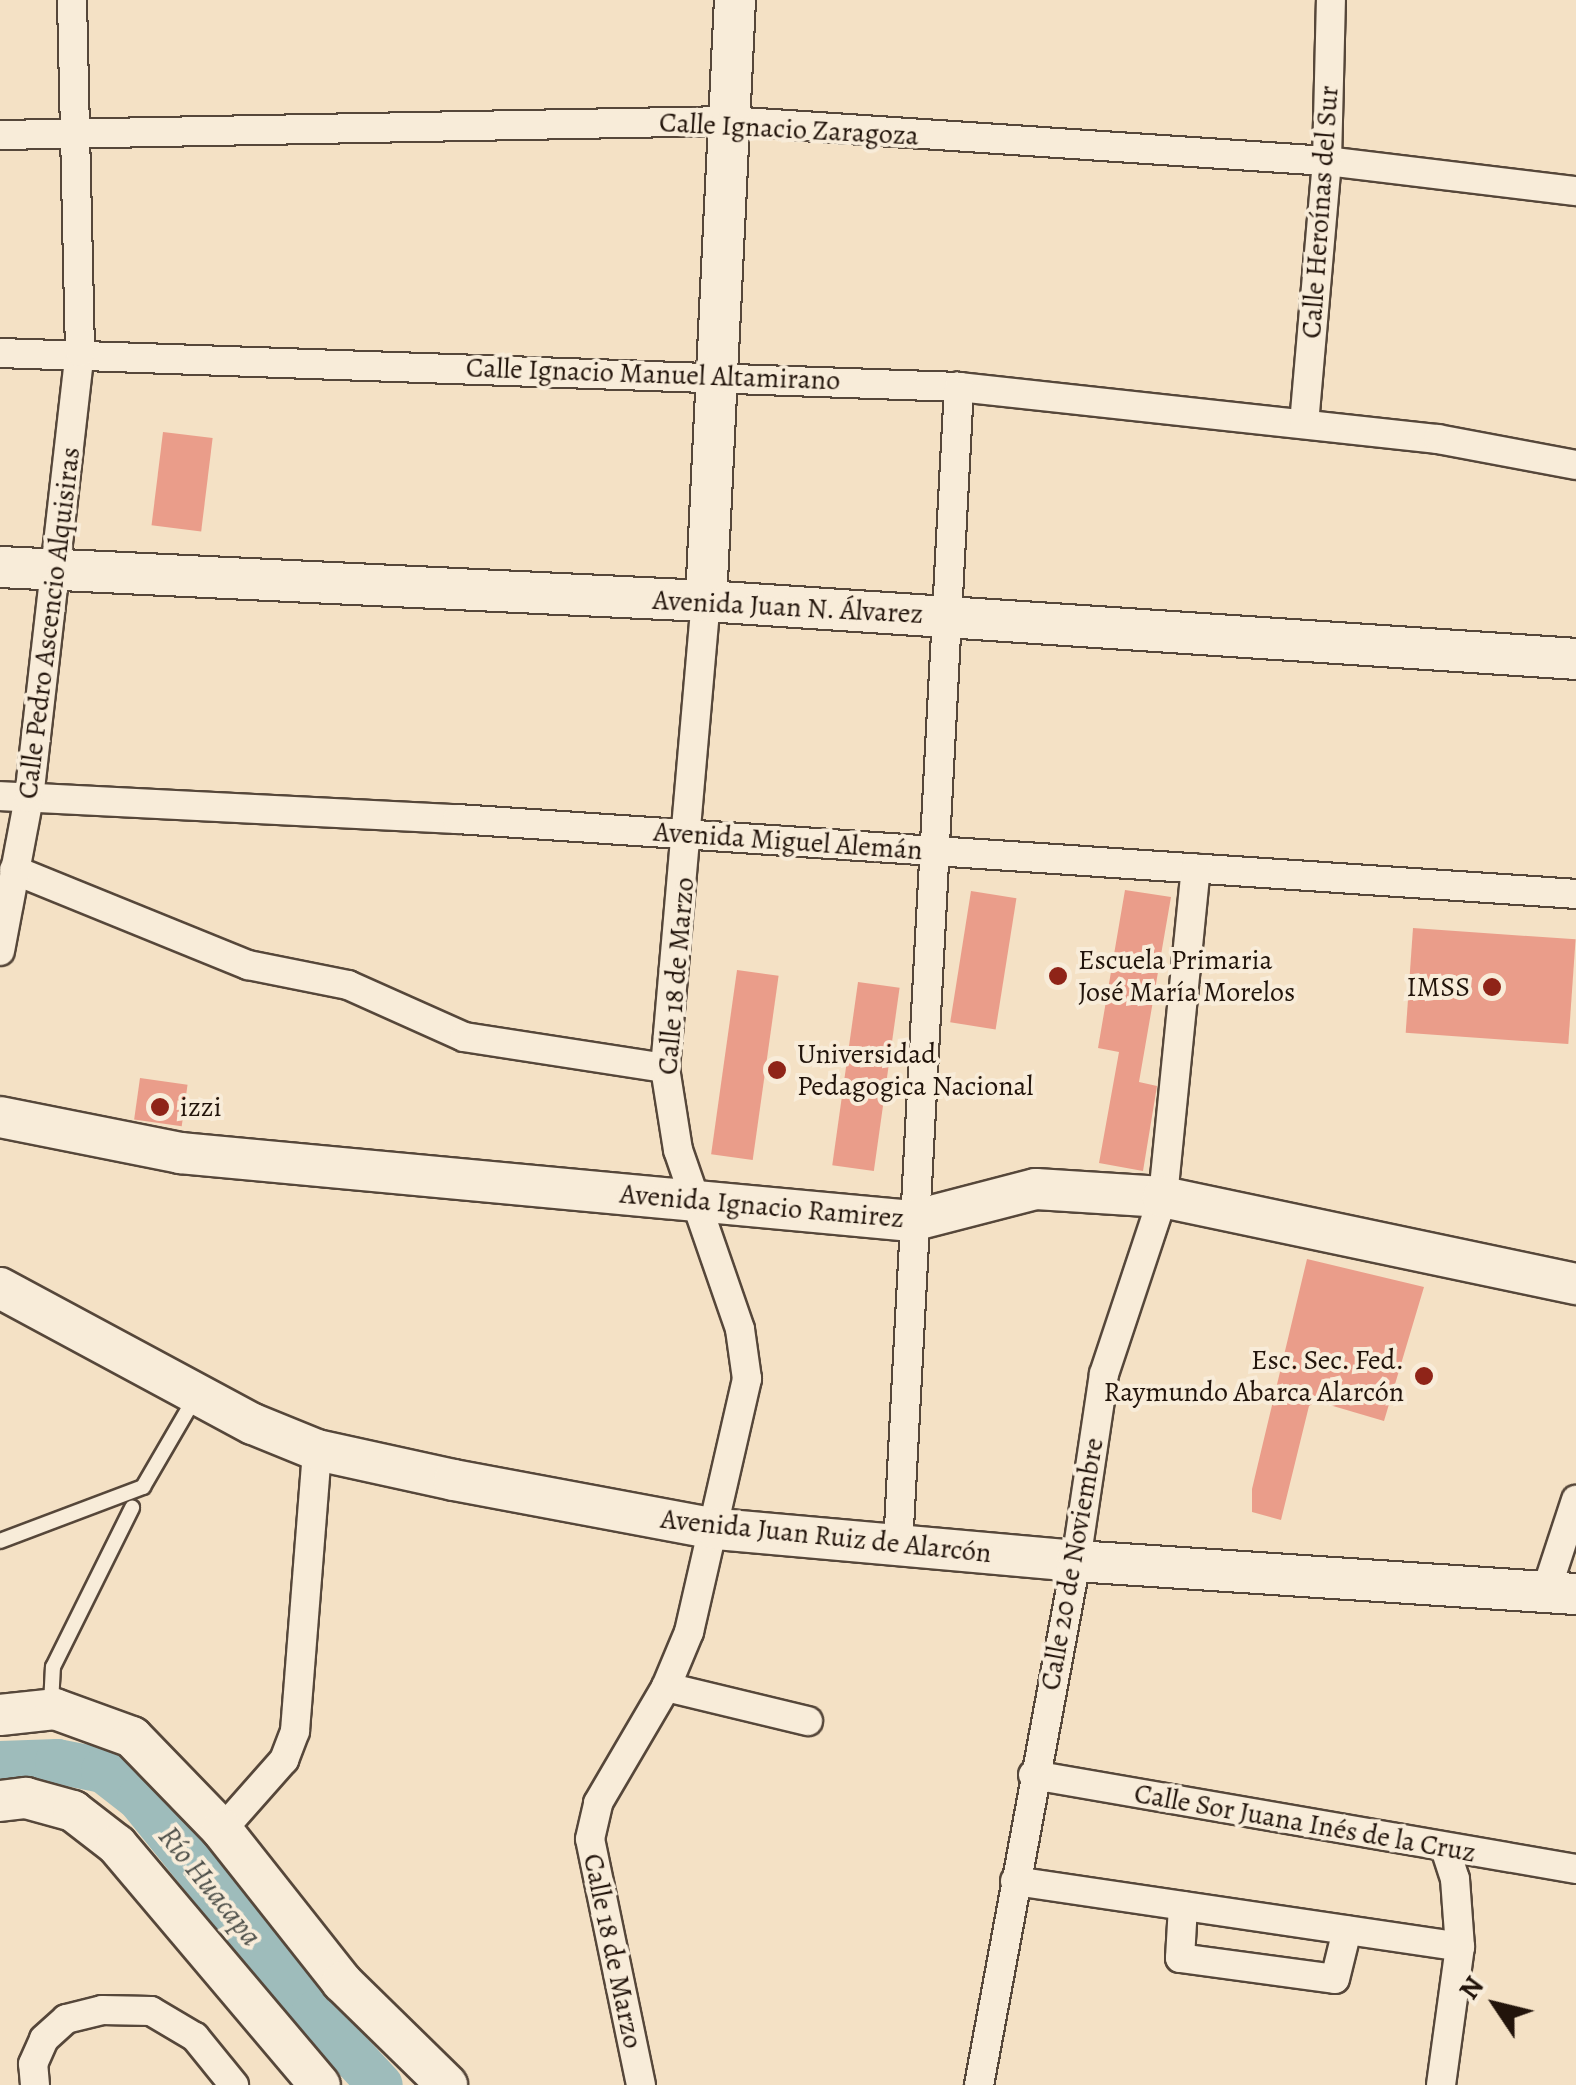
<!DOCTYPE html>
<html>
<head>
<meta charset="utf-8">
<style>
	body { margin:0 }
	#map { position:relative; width:1576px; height:2085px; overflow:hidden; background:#f4e1c5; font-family:Alegreya,serif }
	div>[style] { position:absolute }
	.river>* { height:45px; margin:-22.5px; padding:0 22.5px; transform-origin:22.5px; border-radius:22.5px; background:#9ebcbb }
	.building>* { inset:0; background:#ea9d8a; transform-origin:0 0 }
	.roads { filter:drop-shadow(2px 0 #56473a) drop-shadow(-2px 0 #56473a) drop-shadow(0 2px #56473a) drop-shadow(0 -2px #56473a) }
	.lane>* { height:14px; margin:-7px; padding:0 7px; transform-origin:7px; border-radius:7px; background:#f8ecd9 }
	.street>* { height:28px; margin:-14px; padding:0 14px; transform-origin:14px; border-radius:14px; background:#f8ecd9 }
	.secondary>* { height:40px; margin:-20px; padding:0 20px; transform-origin:20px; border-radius:20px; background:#f8ecd9 }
	.dots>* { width:28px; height:28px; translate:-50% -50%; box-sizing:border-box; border:5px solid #f8ecd9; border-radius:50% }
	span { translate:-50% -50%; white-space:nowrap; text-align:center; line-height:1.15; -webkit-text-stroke:8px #f8ecd9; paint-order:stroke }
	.street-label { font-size:28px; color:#22140b }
	.poi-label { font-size:28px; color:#22140b }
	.left { translate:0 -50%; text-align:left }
	.right { translate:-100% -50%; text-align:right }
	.water-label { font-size:30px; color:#4d4f49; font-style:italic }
	.north { position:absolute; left:1446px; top:1955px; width:100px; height:100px; -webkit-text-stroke:8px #f8ecd9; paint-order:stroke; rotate:305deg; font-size:28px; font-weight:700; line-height:40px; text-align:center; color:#22140b }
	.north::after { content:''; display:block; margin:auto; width:35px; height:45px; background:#22140b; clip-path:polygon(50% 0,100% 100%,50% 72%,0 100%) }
</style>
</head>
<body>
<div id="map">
	<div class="river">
		<i style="left:0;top:1763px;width:57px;rotate:-2deg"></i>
		<i style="left:57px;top:1761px;width:47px;rotate:11.1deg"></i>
		<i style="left:103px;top:1770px;width:46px;rotate:37.9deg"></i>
		<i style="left:139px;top:1798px;width:277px;rotate:51deg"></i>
		<i style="left:313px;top:2013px;width:98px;rotate:47.1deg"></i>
	</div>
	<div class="building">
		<i style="left:163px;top:432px;width:50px;height:94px;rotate:7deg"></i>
		<i style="clip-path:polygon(1125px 890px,1171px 897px,1139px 1082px,1157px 1086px,1143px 1171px,1099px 1163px,1119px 1052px,1098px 1048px)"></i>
		<i style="left:971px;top:891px;width:46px;height:133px;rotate:9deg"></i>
		<i style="left:1413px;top:928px;width:163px;height:105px;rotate:4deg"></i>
		<i style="left:737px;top:970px;width:42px;height:186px;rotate:8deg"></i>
		<i style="left:858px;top:982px;width:42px;height:185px;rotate:8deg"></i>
		<i style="left:140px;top:1078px;width:48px;height:42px;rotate:8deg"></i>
		<i style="clip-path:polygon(1307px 1259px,1424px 1287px,1384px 1421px,1316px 1401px,1309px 1406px,1281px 1520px,1252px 1512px,1252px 1489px)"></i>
	</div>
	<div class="roads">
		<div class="lane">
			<i style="left:0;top:1541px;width:153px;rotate:-20.7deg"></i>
			<i style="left:143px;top:1487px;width:105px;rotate:-59.8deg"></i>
			<i style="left:51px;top:1704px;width:37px;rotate:-87deg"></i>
			<i style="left:53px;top:1667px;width:178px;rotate:-63.6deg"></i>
		</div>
		<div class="street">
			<i style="left:0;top:135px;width:728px;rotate:-1.1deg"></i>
			<i style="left:728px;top:121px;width:600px;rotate:3.82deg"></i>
			<i style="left:1327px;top:161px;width:251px;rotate:6.9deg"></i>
			<i style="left:0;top:353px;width:960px;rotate:2.03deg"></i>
			<i style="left:959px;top:387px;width:482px;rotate:6.2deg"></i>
			<i style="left:1438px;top:439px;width:140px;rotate:10.7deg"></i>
			<i style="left:1304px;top:424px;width:264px;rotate:-85deg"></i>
			<i style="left:1327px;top:161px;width:161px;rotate:-88.6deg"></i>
			<i style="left:0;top:796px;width:458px;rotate:2.9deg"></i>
			<i style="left:457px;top:819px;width:1122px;rotate:3.83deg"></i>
			<i style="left:14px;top:870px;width:253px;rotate:22.1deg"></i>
			<i style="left:248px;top:965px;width:102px;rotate:11.3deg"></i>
			<i style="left:348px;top:985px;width:127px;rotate:24.1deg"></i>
			<i style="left:464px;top:1037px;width:203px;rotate:8.8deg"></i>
			<i style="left:0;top:951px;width:156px;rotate:-79.3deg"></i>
			<i style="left:29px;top:798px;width:449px;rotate:-83.5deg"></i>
			<i style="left:80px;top:352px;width:352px;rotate:-91.3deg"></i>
			<i style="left:898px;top:1547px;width:1162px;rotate:-86.99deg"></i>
			<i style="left:1546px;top:1591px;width:96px;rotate:-71.8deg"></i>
			<i style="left:666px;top:1687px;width:146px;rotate:13.5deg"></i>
			<i style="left:1033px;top:1775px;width:551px;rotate:9.82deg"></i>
			<i style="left:222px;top:1830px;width:94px;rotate:-48.5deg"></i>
			<i style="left:284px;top:1760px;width:31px;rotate:-69deg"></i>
			<i style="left:295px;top:1731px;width:282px;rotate:-85.5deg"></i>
			<i style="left:1015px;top:1881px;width:450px;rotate:8.4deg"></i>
			<i style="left:1183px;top:1906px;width:52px;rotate:93.3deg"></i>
			<i style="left:1180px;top:1958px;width:156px;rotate:7.7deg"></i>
			<i style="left:1335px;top:1979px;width:50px;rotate:-76.2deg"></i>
			<i style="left:35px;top:2085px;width:21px;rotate:-95deg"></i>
			<i style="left:33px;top:2064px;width:27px;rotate:-66deg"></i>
			<i style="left:44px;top:2039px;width:30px;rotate:-42deg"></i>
			<i style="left:66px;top:2019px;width:37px;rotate:-14deg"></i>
			<i style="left:102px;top:2010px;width:49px;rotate:1.2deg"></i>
			<i style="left:151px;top:2011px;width:51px;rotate:30.6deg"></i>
			<i style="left:195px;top:2037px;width:62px;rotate:50.9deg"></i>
			<i style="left:641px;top:2085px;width:251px;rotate:-101.7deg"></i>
			<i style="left:590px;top:1839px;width:37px;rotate:-77deg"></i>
			<i style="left:598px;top:1803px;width:134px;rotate:-59.6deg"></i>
			<i style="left:666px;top:1687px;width:60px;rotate:-67.3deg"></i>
			<i style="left:689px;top:1632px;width:260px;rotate:-77.1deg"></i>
			<i style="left:747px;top:1379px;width:50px;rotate:-98deg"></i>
			<i style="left:740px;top:1329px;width:189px;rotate:-109.1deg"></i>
			<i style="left:678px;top:1150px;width:83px;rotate:-99deg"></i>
			<i style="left:665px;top:1068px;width:469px;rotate:-85deg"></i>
			<i style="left:979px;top:2085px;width:533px;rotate:-79.51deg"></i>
			<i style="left:1076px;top:1561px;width:189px;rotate:-81.5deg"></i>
			<i style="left:1104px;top:1374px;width:187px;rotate:-71.6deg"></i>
			<i style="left:1163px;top:1197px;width:330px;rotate:-84.3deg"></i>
			<i style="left:1441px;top:2085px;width:139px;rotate:-82.2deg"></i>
			<i style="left:1460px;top:1947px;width:68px;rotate:-94.2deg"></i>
			<i style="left:1455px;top:1879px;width:33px;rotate:-108deg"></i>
		</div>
		<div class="secondary">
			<i style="left:0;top:567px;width:707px;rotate:2.76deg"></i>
			<i style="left:706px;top:601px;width:872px;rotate:3.81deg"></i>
			<i style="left:706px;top:601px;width:602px;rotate:-87.24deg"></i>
			<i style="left:0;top:1117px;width:184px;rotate:11.3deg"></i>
			<i style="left:180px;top:1153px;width:735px;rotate:5.31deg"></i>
			<i style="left:912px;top:1221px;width:128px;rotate:-14.5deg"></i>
			<i style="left:1036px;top:1189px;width:127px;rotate:3.6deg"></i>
			<i style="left:1163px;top:1197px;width:422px;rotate:11.9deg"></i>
			<i style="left:0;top:1288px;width:287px;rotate:28.3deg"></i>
			<i style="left:253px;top:1424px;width:69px;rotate:22.1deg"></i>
			<i style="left:317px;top:1450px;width:140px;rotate:12.4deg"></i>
			<i style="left:454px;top:1480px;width:268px;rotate:10.6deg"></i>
			<i style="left:717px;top:1529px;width:360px;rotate:5.1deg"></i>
			<i style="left:1076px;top:1561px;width:501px;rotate:3.78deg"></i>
			<i style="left:0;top:1715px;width:55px;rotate:-6.2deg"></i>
			<i style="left:55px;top:1709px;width:82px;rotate:20deg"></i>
			<i style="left:132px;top:1737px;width:129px;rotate:45.9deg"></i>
			<i style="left:222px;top:1830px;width:194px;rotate:51.7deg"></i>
			<i style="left:342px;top:1982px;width:147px;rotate:44.4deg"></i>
			<i style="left:0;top:1801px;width:26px;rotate:-7deg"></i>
			<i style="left:26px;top:1798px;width:49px;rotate:15.5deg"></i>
			<i style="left:73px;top:1811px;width:56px;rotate:37.7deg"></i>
			<i style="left:117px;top:1845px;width:314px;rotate:49.8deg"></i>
		</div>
	</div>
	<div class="dots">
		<i style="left:1058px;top:976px;background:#8f2418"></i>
		<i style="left:1492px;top:987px;background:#8f2418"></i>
		<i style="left:777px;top:1070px;background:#8f2418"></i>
		<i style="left:160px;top:1107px;background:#8f2418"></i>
		<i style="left:1424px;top:1376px;background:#8f2418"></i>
	</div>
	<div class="street-label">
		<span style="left:789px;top:129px;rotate:3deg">Calle Ignacio Zaragoza</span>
		<span style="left:1320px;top:212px;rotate:-86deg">Calle Heroínas del Sur</span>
		<span style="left:653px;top:374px;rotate:2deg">Calle Ignacio Manuel Altamirano</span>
		<span style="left:788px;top:607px;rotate:3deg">Avenida Juan N. Álvarez</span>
		<span style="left:49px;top:623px;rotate:-83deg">Calle Pedro Ascencio Alquisiras</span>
		<span style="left:788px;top:841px;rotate:4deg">Avenida Miguel Alemán</span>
		<span style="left:676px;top:976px;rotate:-85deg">Calle 18 de Marzo</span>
		<span style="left:762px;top:1206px;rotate:5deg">Avenida Ignacio Ramirez</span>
		<span style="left:826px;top:1536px;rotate:6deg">Avenida Juan Ruiz de Alarcón</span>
		<span style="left:1072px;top:1564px;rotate:-80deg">Calle 20 de Noviembre</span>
		<span style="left:1305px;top:1823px;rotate:10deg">Calle Sor Juana Inés de la Cruz</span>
		<span style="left:613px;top:1951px;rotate:78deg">Calle 18 de Marzo</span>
	</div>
	<div class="poi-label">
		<span class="left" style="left:1078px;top:976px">Escuela Primaria<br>José María Morelos</span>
		<span class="right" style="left:1470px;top:987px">IMSS</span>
		<span class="left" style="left:797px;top:1070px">Universidad<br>Pedagogica Nacional</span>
		<span class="left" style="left:180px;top:1107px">izzi</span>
		<span class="right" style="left:1404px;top:1376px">Esc. Sec. Fed.<br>Raymundo Abarca Alarcón</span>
	</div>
	<div class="water-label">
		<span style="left:210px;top:1886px;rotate:51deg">Río Huacapa</span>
	</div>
	<div class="north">N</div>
</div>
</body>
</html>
